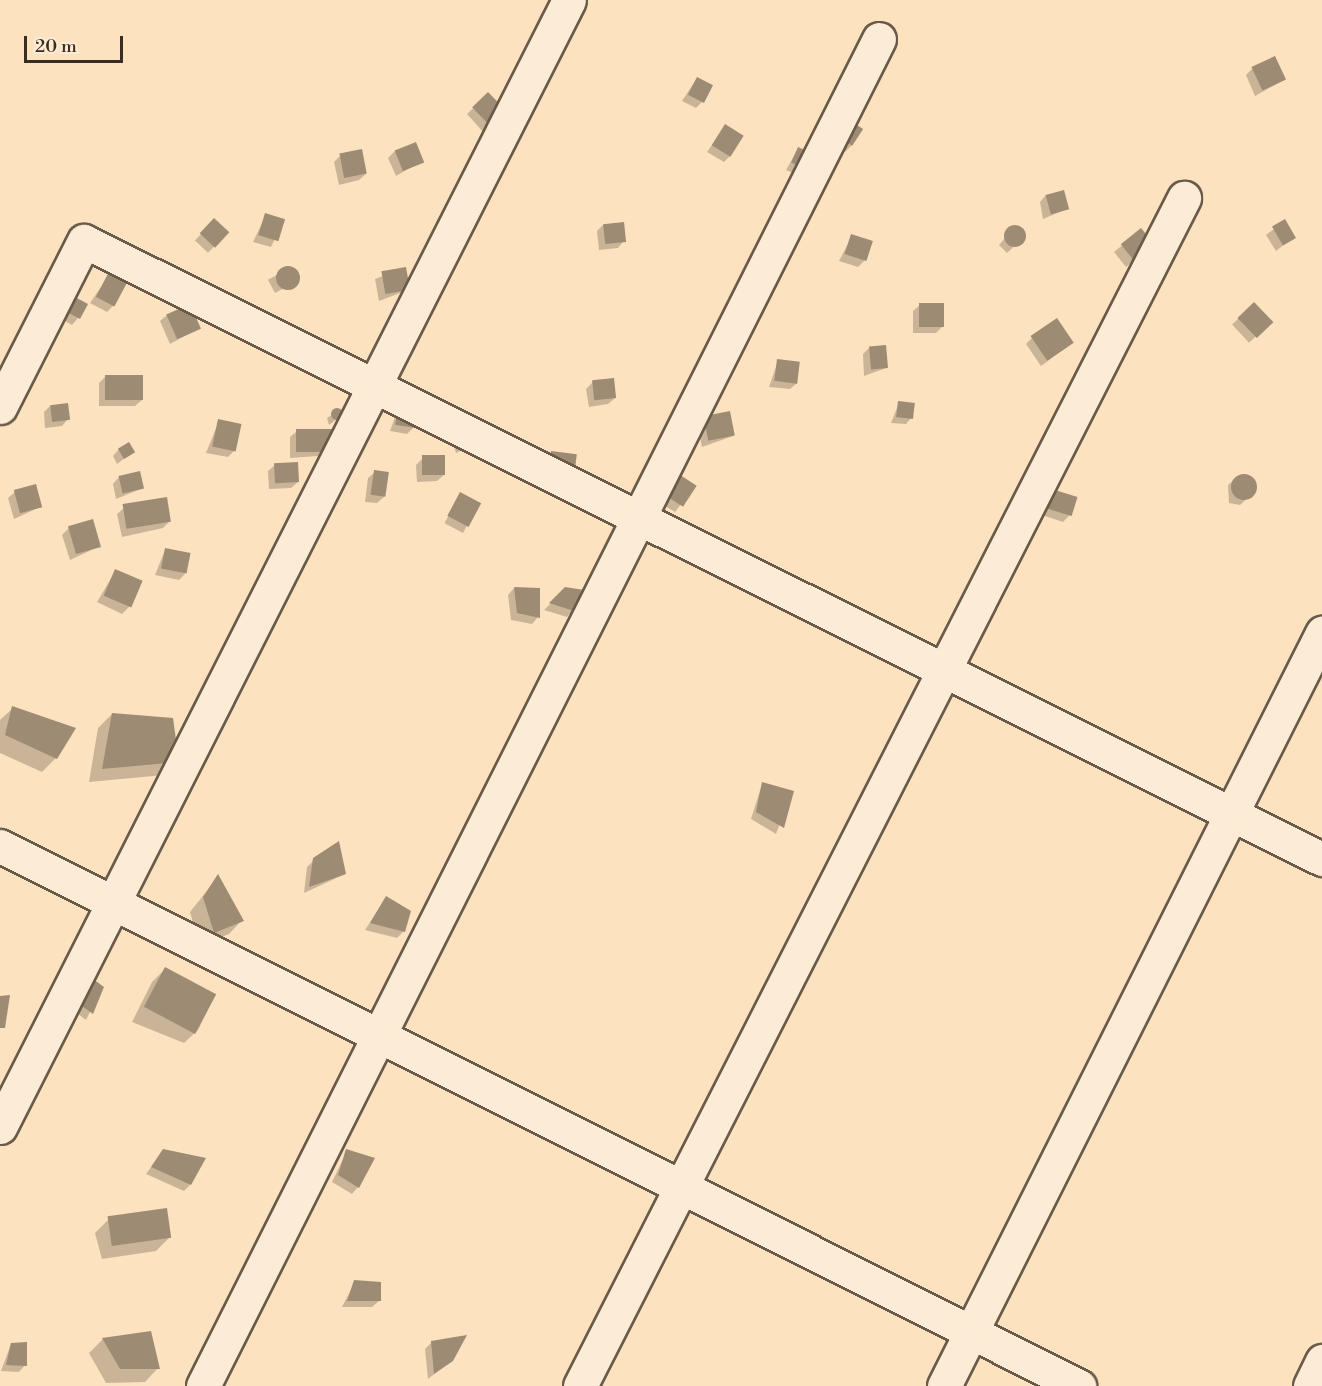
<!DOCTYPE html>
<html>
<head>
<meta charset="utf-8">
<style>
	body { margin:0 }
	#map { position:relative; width:1322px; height:1386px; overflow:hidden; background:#fce2be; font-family:"Libre Bodoni",serif }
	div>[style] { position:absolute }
	.shadow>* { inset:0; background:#0003; transform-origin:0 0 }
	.building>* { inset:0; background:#9e8b74; transform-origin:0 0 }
	.round { border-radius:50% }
	.roads { filter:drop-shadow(2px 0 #695a4a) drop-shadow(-2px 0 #695a4a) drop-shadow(0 2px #695a4a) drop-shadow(0 -2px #695a4a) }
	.minor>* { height:33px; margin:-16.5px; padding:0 16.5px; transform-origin:16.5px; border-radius:16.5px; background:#fdecd5 }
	span { translate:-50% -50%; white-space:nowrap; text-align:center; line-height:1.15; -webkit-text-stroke:5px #fdecd5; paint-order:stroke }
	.scale { position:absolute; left:24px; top:36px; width:99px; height:27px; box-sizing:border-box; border:3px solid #382c23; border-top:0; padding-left:8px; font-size:18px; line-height:21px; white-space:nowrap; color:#382c23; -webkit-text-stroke:4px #fdecd5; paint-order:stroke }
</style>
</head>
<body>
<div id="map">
	<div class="shadow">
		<i style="clip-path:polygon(1252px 69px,1284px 80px,1255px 96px,1246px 75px)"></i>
		<i style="clip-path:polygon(697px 78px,702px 102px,696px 108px,682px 101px)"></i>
		<i style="clip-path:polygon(488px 94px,500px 120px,484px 133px,467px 114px)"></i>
		<i style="clip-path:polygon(837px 125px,852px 145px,845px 152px,828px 140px)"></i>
		<i style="clip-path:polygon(725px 126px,730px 156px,724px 162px,707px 152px)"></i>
		<i style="clip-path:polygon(798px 149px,803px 177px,786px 170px)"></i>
		<i style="clip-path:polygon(395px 151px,422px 161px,396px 176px,388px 158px)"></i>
		<i style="clip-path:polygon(341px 155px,366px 174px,359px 180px,339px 185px,334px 162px)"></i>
		<i style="clip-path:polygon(1046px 195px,1067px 209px,1043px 219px,1040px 202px)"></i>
		<i style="clip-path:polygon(266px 215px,284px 220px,271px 247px,253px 242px)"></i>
		<i style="left:214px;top:220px;width:18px;height:28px;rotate:43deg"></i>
		<i style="clip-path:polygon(1284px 221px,1294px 237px,1276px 251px,1266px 235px)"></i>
		<i style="clip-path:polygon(604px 224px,624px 241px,618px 248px,599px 250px,597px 231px)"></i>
		<i style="clip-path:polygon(1014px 227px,1024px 237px,1007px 253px,999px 245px)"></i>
		<i style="clip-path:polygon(1141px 230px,1146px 251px,1126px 267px,1114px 252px)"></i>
		<i style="clip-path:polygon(852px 236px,865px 260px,858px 267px,839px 261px)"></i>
		<i style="left:290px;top:268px;width:15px;height:25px;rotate:62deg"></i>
		<i style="clip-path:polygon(404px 268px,408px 290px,379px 301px,375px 279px)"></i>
		<i style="clip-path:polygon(110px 274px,113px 306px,107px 312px,90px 303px)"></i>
		<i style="clip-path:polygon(66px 304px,78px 318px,72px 325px,58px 317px)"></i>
		<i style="left:1254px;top:304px;width:25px;height:30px;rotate:47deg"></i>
		<i style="clip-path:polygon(920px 305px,942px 327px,936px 333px,913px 333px,913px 311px)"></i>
		<i style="clip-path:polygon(167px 315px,199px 328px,170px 344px,160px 321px)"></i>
		<i style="clip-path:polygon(1032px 338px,1072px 343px,1041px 366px,1026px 344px)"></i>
		<i style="clip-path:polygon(869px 348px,886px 368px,864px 376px,863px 354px)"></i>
		<i style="clip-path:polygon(778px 361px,797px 383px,790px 389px,769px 387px)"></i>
		<i style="clip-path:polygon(106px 376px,142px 400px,135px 406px,99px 406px,99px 383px)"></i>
		<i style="clip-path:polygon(593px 382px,615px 398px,608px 404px,589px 407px,586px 389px)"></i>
		<i style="clip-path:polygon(899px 403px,912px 417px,906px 424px,891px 423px)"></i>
		<i style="clip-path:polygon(50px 406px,68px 419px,62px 426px,45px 428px,44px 412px)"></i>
		<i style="clip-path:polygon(398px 409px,414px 427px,407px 434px,390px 431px)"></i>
		<i style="clip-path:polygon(340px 410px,342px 415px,329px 425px,327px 418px)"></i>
		<i style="clip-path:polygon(704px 417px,733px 436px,702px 447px,697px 424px)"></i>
		<i style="clip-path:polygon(219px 421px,235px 450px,228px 457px,206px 453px)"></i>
		<i style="clip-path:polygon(297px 431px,332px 455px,290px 458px,290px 437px)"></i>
		<i style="clip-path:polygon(460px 439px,465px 449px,456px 453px,454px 446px)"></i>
		<i style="clip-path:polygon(119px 449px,133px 452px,117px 464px,113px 456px)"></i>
		<i style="clip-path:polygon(423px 458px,444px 475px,437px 481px,417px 482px,416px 465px)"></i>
		<i style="clip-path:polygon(275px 465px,298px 482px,291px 488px,269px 489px,268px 471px)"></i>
		<i style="clip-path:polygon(375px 472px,384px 497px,377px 503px,365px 502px,368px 478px)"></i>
		<i style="clip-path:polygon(119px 477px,143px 488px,116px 499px,113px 484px)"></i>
		<i style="clip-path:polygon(1252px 478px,1253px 493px,1240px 505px,1229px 503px,1228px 485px,1235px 479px)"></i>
		<i style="clip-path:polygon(695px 486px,675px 512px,654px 499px)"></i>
		<i style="clip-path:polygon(15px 492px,40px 507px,14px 519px,8px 498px)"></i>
		<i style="left:460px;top:494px;width:21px;height:33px;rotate:28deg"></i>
		<i style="clip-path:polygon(1039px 495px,1070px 515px,1063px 522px,1033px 512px)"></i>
		<i style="clip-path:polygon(124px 508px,170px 521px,163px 528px,122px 537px,117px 514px)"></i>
		<i style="clip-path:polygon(69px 528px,100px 546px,70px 560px,62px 535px)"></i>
		<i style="clip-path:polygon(165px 550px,185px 574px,179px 580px,155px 575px)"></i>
		<i style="clip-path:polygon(116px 570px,129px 607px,122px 614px,97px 602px)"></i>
		<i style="clip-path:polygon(514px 588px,538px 617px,532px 624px,511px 620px,508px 595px)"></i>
		<i style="clip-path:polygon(566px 588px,573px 610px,567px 617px,544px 610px)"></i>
		<i style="clip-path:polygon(13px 708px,56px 758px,42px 772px,0 753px,0 720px)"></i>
		<i style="clip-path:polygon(112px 714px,172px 720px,164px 775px,89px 782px,98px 728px)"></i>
		<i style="clip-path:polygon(762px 784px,792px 792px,776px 834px,751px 819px)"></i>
		<i style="clip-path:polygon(314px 860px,345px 874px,304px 893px,307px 867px)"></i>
		<i style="clip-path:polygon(218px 877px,242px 920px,229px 934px,200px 946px,190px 912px)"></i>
		<i style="clip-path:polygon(386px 898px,404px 931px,397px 938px,365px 930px)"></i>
		<i style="clip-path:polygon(166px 968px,215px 995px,198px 1030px,184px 1043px,132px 1022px,152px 982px)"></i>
		<i style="clip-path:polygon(102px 987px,86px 1020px,66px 1005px)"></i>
		<i style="clip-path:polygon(163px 1151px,190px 1185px,184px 1191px,146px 1174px)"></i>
		<i style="clip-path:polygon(347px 1151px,358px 1187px,352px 1194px,332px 1182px)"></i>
		<i style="clip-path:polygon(109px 1219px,170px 1237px,156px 1251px,102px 1259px,95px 1233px)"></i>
		<i style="clip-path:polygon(355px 1282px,379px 1301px,372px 1307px,342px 1307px)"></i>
		<i style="clip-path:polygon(150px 1332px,158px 1368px,145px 1382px,106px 1383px,89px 1353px,103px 1339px)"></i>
		<i style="clip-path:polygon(432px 1342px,452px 1360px,428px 1379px,425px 1349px)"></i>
		<i style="clip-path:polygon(11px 1344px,25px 1365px,19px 1372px,1px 1371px)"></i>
	</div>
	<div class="building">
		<i style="left:1275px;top:56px;width:26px;height:26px;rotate:65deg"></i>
		<i style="left:697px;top:77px;width:18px;height:20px;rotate:27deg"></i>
		<i style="left:488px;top:92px;width:29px;height:22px;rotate:46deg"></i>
		<i style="left:843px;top:116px;width:24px;height:20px;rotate:33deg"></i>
		<i style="left:725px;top:124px;width:22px;height:25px;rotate:32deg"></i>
		<i style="left:416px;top:142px;width:22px;height:23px;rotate:68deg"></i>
		<i style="left:798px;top:147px;width:22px;height:17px;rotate:24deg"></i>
		<i style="left:362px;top:149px;width:25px;height:23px;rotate:79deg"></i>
		<i style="left:1064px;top:190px;width:20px;height:19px;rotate:75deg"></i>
		<i style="left:265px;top:213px;width:21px;height:23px;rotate:17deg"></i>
		<i style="left:214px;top:218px;width:21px;height:21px;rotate:43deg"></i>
		<i style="left:1285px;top:219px;width:22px;height:15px;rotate:60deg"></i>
		<i style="left:624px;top:222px;width:20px;height:21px;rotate:84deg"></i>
		<i class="round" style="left:1004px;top:225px;width:22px;height:22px"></i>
		<i style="left:1141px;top:228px;width:22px;height:26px;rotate:51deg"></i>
		<i style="left:851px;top:234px;width:23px;height:21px;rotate:18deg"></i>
		<i class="round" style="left:276px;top:266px;width:24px;height:24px"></i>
		<i style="left:406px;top:267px;width:23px;height:25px;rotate:80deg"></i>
		<i style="left:109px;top:272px;width:21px;height:28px;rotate:28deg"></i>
		<i style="left:73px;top:296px;width:17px;height:17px;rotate:28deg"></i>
		<i style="left:1254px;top:302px;width:28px;height:23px;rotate:46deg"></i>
		<i style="left:919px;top:303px;width:25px;height:24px"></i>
		<i style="left:190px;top:304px;width:27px;height:26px;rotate:66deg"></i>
		<i style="left:1057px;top:318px;width:30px;height:32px;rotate:56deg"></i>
		<i style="left:886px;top:345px;width:23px;height:17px;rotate:85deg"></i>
		<i style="left:777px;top:359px;width:23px;height:22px;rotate:7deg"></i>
		<i style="left:105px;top:375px;width:38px;height:25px"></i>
		<i style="left:614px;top:378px;width:20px;height:22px;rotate:84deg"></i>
		<i style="left:898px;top:401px;width:17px;height:16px;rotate:7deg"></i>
		<i style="left:68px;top:403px;width:17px;height:18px;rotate:83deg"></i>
		<i style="left:398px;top:407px;width:19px;height:18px;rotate:9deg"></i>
		<i class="round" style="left:331px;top:408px;width:12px;height:12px"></i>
		<i style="left:730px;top:411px;width:25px;height:27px;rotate:79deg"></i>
		<i style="left:218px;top:419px;width:24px;height:28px;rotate:12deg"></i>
		<i style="clip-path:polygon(296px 429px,340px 429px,332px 452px,296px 452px)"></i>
		<i style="left:129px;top:442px;width:12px;height:13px;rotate:59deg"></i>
		<i style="left:551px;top:451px;width:26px;height:18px;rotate:7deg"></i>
		<i style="left:445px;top:455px;width:20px;height:23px;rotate:90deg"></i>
		<i style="left:298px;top:462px;width:20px;height:24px;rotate:87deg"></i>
		<i style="left:374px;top:470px;width:15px;height:25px;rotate:8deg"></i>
		<i style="left:140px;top:471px;width:18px;height:22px;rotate:77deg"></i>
		<i style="left:674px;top:471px;width:27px;height:25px;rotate:33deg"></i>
		<i class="round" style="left:1231px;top:474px;width:26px;height:26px"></i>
		<i style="left:36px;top:484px;width:24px;height:23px;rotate:75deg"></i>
		<i style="left:1045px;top:487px;width:34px;height:20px;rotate:17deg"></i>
		<i style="left:460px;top:492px;width:24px;height:27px;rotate:28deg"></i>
		<i style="left:167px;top:497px;width:25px;height:45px;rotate:81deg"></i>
		<i style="left:93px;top:519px;width:29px;height:26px;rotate:74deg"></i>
		<i style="left:165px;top:548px;width:26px;height:21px;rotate:11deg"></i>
		<i style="left:115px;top:569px;width:30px;height:29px;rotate:23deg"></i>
		<i style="clip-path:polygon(514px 587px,540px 588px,540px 618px,517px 613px)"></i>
		<i style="clip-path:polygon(565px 587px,584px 590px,574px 611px,549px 603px)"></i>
		<i style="clip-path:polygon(12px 706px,76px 728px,57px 759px,5px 735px)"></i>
		<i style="clip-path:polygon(112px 713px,173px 718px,179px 762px,102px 769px)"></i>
		<i style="clip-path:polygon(762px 782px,794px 791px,784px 828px,756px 812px)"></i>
		<i style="clip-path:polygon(339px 841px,346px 874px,309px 887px,313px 858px)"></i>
		<i style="clip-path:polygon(218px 874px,244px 921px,214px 933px,203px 897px)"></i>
		<i style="clip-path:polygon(386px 896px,411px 911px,405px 932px,370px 923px)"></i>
		<i style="left:165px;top:967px;width:58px;height:45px;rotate:28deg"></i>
		<i style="clip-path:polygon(82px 971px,104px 987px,93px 1014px,71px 998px)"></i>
		<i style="clip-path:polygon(10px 995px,5px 1028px,0 1028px,0 996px)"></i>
		<i style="clip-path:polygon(163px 1149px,206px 1158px,191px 1185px,151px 1167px)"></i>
		<i style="clip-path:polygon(346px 1149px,375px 1158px,359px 1188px,338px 1175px)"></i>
		<i style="left:167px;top:1208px;width:30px;height:60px;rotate:82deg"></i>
		<i style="clip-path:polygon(354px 1280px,381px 1282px,381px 1301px,347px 1301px)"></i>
		<i style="clip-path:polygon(151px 1331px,160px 1369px,120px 1369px,102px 1338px)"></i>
		<i style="clip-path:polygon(467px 1335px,453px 1361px,434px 1374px,431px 1341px)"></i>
		<i style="clip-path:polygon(27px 1342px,27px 1366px,6px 1365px,11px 1343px)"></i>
	</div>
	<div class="roads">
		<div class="minor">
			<i style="left:0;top:407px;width:186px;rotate:-63.2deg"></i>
			<i style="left:84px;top:241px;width:1384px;rotate:26.53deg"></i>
			<i style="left:0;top:846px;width:1207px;rotate:26.59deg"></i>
			<i style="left:0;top:1127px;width:1262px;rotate:-63.21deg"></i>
			<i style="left:203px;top:1386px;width:1507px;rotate:-63.35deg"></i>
			<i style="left:580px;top:1386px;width:1333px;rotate:-63.05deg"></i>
			<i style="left:944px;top:1386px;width:843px;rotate:-63.34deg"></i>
			<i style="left:1310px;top:1386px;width:28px;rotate:-64deg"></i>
		</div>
	</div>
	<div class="scale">20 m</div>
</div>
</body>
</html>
